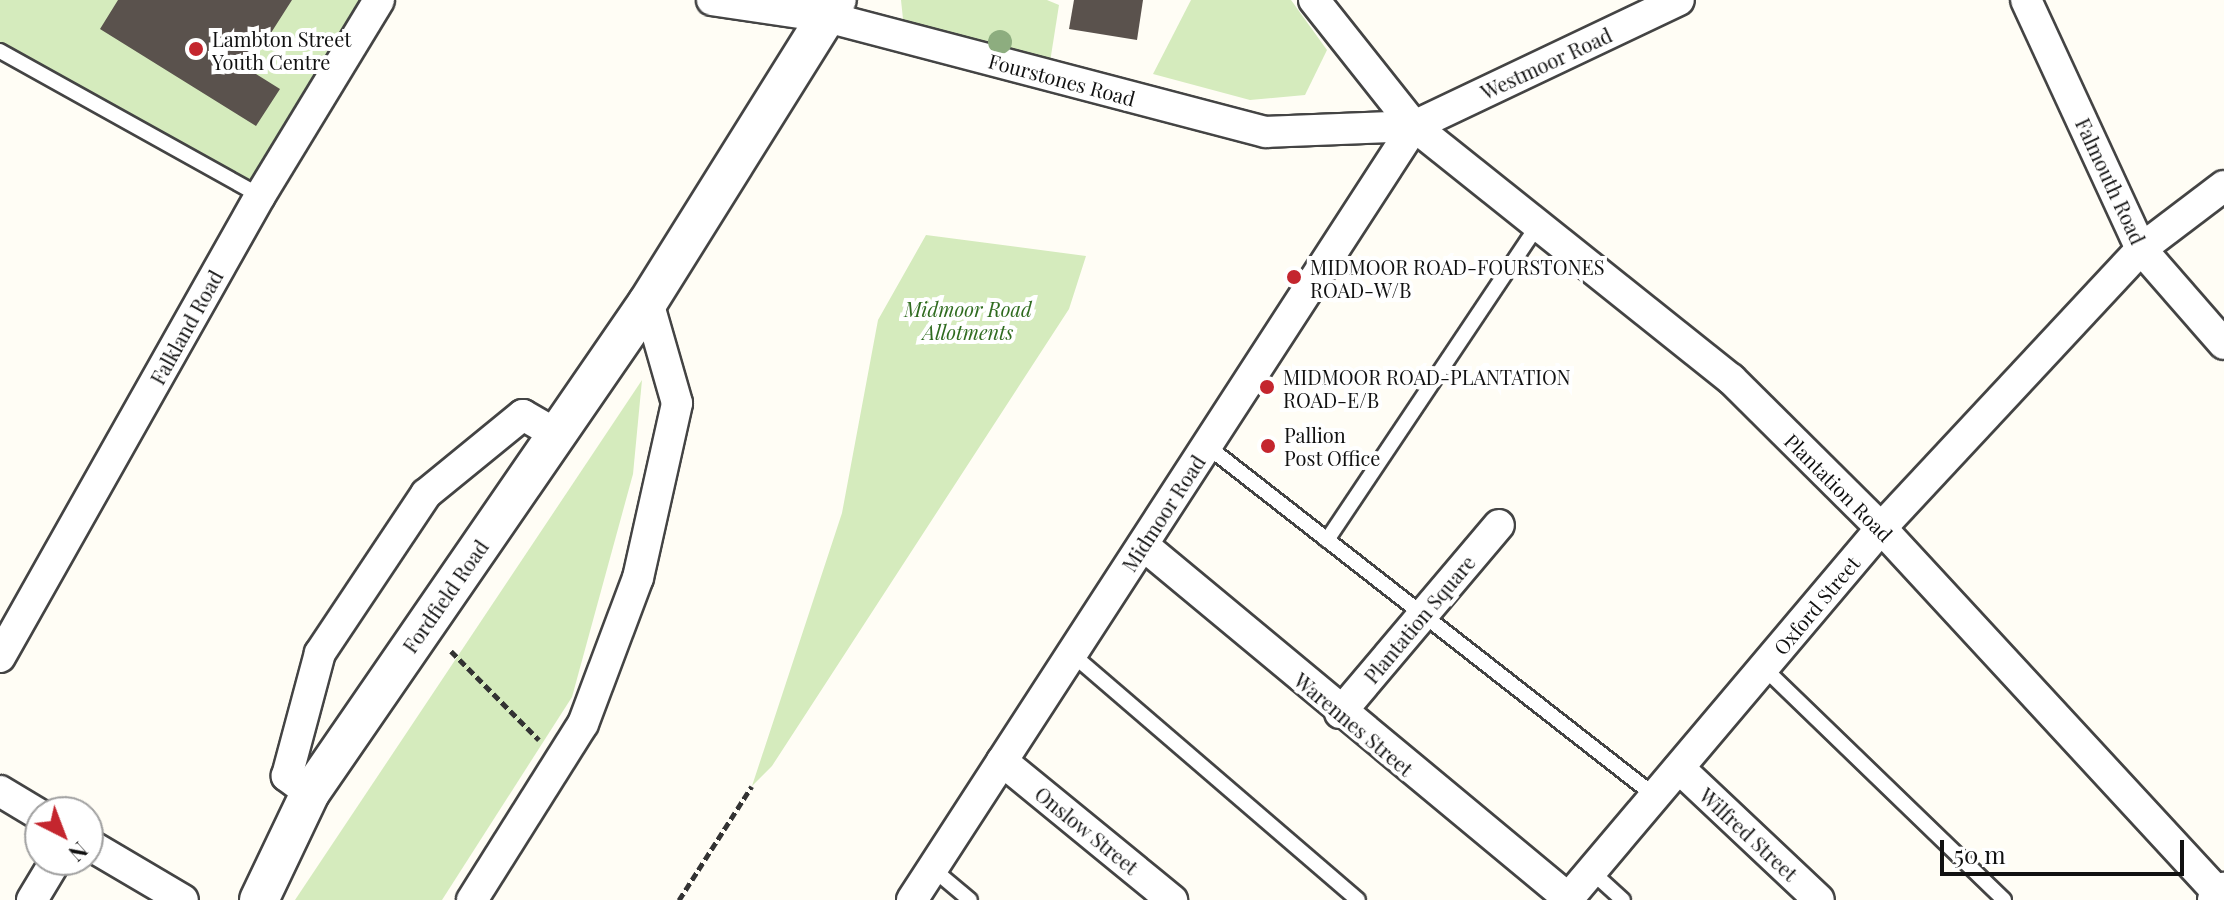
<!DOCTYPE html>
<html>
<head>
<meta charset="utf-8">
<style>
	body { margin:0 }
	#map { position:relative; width:2224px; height:900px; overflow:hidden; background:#fffdf5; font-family:"Playfair Display",serif }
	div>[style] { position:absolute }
	.green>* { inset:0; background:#d5ebbd }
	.building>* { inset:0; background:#5a524d }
	.path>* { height:5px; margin-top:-2.5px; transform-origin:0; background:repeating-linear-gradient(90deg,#333 0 8px,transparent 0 12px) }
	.roads { filter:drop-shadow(2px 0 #444) drop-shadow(-2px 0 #444) drop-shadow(0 2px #444) drop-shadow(0 -2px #444) }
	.service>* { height:14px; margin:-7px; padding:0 7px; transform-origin:7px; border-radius:7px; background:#fff }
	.minor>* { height:30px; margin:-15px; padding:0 15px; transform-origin:15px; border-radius:15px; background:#fff }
	.tertiary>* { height:38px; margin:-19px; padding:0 19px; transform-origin:19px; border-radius:19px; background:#fff }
	.trees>* { width:24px; height:24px; margin:-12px; border-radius:50%; background:#8dad7f }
	.dots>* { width:22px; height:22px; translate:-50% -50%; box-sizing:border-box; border:4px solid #fff; border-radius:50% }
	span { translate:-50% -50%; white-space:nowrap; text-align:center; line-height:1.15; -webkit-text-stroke:8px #fff; paint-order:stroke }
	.poi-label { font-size:20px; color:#111 }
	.left { translate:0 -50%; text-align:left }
	.street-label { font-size:20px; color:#111 }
	.park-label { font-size:20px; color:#2f6b1f; font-style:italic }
	.north { position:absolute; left:24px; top:796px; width:80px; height:80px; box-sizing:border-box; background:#fff; border:2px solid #a0a0a0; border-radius:50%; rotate:138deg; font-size:22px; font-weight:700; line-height:32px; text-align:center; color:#111 }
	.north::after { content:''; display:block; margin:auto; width:28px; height:36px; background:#c4262e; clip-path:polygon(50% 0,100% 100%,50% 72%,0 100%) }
	.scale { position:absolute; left:1940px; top:840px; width:244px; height:36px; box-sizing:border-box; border:4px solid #111; border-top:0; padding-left:10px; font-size:24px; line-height:28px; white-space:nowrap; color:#111; -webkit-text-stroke:6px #fff; paint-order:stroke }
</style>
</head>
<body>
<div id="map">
	<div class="green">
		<i style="clip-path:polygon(0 0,372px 0,260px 196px,0 51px)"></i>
		<i style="clip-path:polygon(901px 0,1047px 0,1059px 5px,1050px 62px,903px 19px)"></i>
		<i style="clip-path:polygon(1191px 0,1291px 0,1327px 50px,1305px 95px,1250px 100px,1153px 74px)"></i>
		<i style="clip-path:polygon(926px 235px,1086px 256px,1069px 309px,772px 766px,752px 786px,842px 513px,878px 320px)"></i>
		<i style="clip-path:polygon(642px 380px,633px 474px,572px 697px,442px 900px,295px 900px)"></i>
	</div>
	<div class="building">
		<i style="clip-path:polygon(118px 0,292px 0,248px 69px,280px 89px,256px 126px,100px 29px)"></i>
		<i style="clip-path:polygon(1074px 0,1143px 0,1137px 40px,1069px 29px)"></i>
	</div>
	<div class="path">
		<i style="left:451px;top:651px;width:125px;rotate:45.3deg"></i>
		<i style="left:679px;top:900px;width:135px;rotate:-57.4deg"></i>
	</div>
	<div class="roads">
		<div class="service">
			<i style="left:0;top:51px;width:298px;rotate:29.1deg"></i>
			<i style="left:1207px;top:446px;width:569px;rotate:38deg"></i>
			<i style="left:1327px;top:540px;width:378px;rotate:-56.2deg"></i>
			<i style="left:1072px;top:654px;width:377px;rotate:40.7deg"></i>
			<i style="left:1763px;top:667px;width:335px;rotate:44deg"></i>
			<i style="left:933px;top:869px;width:48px;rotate:40deg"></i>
			<i style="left:1591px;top:871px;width:43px;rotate:42.2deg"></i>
		</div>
		<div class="minor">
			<i style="left:712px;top:0;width:116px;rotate:8.4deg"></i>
			<i style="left:827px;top:17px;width:454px;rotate:14.7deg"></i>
			<i style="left:1266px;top:132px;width:148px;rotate:-2.3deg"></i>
			<i style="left:1414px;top:126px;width:293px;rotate:-25.4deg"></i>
			<i style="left:1314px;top:0;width:161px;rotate:51.6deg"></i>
			<i style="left:1414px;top:126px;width:406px;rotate:38.6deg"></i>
			<i style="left:1731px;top:379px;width:211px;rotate:44.8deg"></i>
			<i style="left:1881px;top:528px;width:501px;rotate:47.26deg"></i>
			<i style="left:2026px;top:0;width:274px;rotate:65.2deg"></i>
			<i style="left:2141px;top:249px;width:126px;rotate:48.9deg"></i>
			<i style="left:1143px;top:545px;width:552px;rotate:39.71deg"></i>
			<i style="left:0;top:657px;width:529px;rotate:-60.58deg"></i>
			<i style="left:260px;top:196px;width:229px;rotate:-58.7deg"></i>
			<i style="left:1340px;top:713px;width:246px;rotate:-49.8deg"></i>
			<i style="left:1002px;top:761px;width:220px;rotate:39.3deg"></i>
			<i style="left:1679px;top:768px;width:192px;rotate:43.3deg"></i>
			<i style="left:0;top:791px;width:47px;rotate:31deg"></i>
			<i style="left:310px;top:793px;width:29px;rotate:-144deg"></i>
			<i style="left:287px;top:776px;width:127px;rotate:-75deg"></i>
			<i style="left:320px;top:653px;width:191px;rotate:-56.3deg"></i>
			<i style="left:426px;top:494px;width:125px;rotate:-39.2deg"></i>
			<i style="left:523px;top:415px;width:39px;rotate:30deg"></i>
			<i style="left:88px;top:844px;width:110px;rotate:30.5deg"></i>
			<i style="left:32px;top:900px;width:47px;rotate:-59deg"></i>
			<i style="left:472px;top:900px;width:208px;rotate:-57.8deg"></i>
			<i style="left:583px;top:724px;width:156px;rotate:-69.4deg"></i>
			<i style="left:638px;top:578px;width:179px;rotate:-77.4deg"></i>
			<i style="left:677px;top:403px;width:105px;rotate:-106deg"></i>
			<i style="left:912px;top:900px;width:923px;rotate:-57.03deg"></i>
			<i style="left:1567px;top:900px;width:487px;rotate:-49.8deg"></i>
			<i style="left:1881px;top:528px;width:381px;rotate:-47deg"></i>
			<i style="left:2141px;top:249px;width:104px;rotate:-37.2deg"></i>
		</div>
		<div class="tertiary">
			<i style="left:259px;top:900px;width:119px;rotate:-64.5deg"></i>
			<i style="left:310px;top:793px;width:596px;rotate:-55.46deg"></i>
			<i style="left:648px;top:302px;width:356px;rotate:-58deg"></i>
			<i style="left:2217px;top:900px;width:11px;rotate:-49deg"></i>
		</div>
	</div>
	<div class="trees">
		<i style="left:1000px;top:42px"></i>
	</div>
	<div class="dots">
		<i style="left:196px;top:49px;background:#c4262e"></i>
		<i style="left:1294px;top:277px;background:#c4262e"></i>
		<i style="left:1267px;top:387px;background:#c4262e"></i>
		<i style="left:1268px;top:446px;background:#c4262e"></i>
	</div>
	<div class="poi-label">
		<span class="left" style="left:212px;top:50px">Lambton Street<br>Youth Centre</span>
		<span class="left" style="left:1310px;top:278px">MIDMOOR ROAD-FOURSTONES<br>ROAD-W/B</span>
		<span class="left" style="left:1283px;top:388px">MIDMOOR ROAD-PLANTATION<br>ROAD-E/B</span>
		<span class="left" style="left:1284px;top:446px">Pallion<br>Post Office</span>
	</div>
	<div class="street-label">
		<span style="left:1546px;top:63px;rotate:-25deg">Westmoor Road</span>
		<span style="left:1062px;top:79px;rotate:15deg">Fourstones Road</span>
		<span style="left:2111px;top:181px;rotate:65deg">Falmouth Road</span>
		<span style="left:186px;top:327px;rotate:-61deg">Falkland Road</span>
		<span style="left:1839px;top:487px;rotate:45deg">Plantation Road</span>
		<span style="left:1163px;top:513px;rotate:-57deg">Midmoor Road</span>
		<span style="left:445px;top:596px;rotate:-55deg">Fordfield Road</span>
		<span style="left:1816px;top:605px;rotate:-50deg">Oxford Street</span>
		<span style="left:1419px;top:619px;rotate:-50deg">Plantation Square</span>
		<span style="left:1354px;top:724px;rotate:40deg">Warennes Street</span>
		<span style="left:1087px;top:830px;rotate:39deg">Onslow Street</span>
		<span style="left:1749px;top:834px;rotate:43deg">Wilfred Street</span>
	</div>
	<div class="park-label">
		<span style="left:968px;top:320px">Midmoor Road<br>Allotments</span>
	</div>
	<div class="north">N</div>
	<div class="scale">50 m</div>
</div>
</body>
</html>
